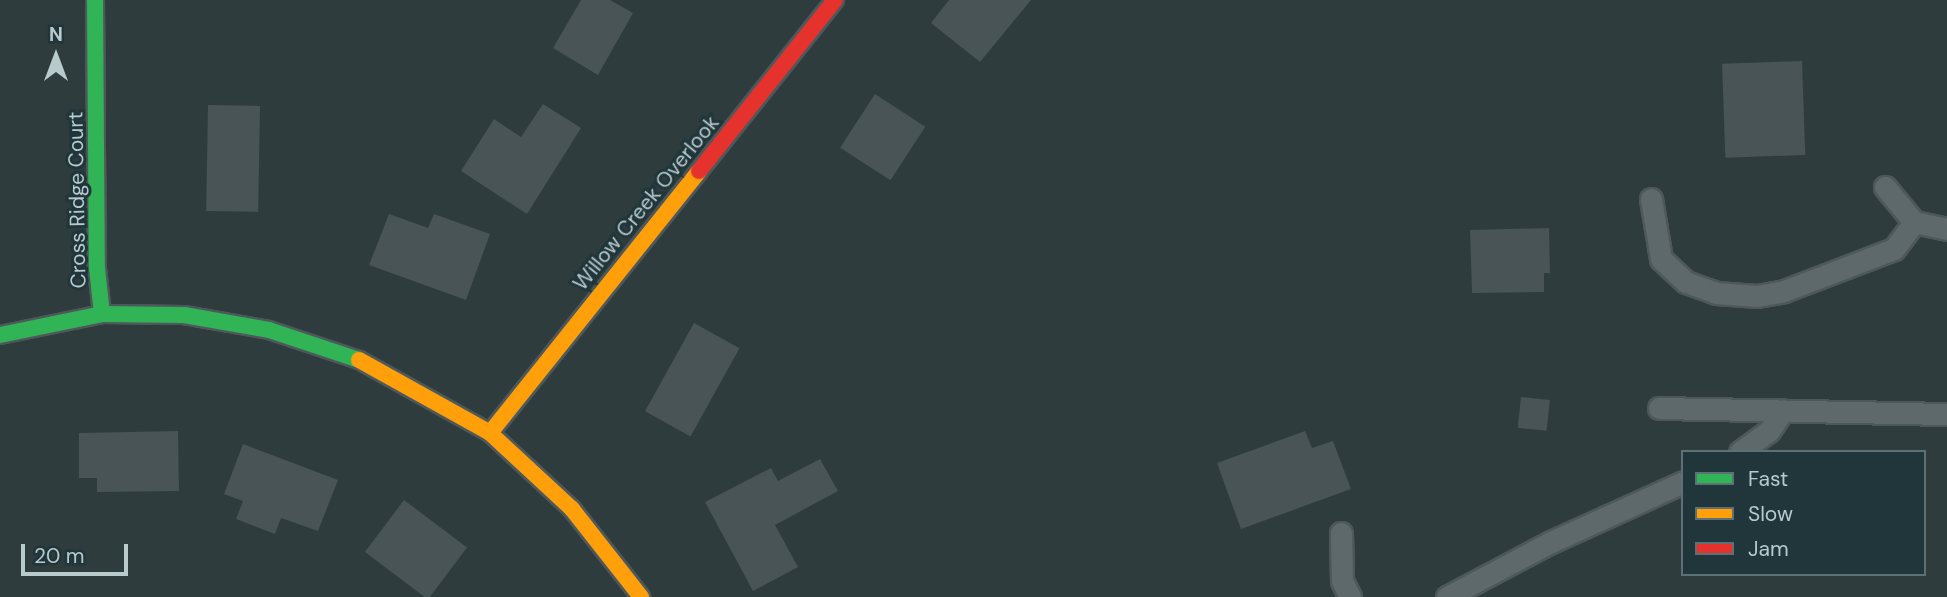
<!DOCTYPE html>
<html>
<head>
<meta charset="utf-8">
<style>
	body { margin:0 }
	#map { position:relative; width:1947px; height:597px; overflow:hidden; background:#2e3c3e; font-family:"DM Sans",sans-serif }
	div>[style] { position:absolute }
	.building>* { inset:0; background:#485455; transform-origin:0 0 }
	.roads { filter:drop-shadow(2px 0 #4e585a) drop-shadow(-2px 0 #4e585a) drop-shadow(0 2px #4e585a) drop-shadow(0 -2px #4e585a) }
	.lane>* { height:21px; margin:-10.5px; padding:0 10.5px; transform-origin:10.5px; border-radius:10.5px; background:#5e696b }
	.fast>* { height:16px; margin:-8px; padding:0 8px; transform-origin:8px; border-radius:8px; background:#30b455 }
	.slow>* { height:16px; margin:-8px; padding:0 8px; transform-origin:8px; border-radius:8px; background:#ff9f0a }
	.jam>* { height:16px; margin:-8px; padding:0 8px; transform-origin:8px; border-radius:8px; background:#e5322d }
	span { translate:-50% -50%; white-space:nowrap; text-align:center; line-height:1.15; -webkit-text-stroke:6px #20363a; paint-order:stroke }
	.street-label { font-size:21px; color:#b9cacd }
	.legend { position:absolute; left:1681px; top:450px; width:245px; height:126px; box-sizing:border-box; background:#20363a; border:2px solid #5d7175; margin:0; padding:9px 12px; list-style:none; font-size:21px; color:#b9cacd }
	.legend li { display:flex; align-items:center; gap:14px; height:35px }
	.legend b { width:35px; border:2px solid #5d7175 }
	.north { position:absolute; left:21px; top:21px; width:70px; height:70px; -webkit-text-stroke:5px #20363a; paint-order:stroke; rotate:0deg; font-size:19px; font-weight:700; line-height:28px; text-align:center; color:#b9cacd }
	.north::after { content:''; display:block; margin:auto; width:24px; height:32px; background:#b9cacd; clip-path:polygon(50% 0,100% 100%,50% 72%,0 100%) }
	.scale { position:absolute; left:21px; top:544px; width:107px; height:32px; box-sizing:border-box; border:4px solid #b9cacd; border-top:0; padding-left:9px; font-size:21px; line-height:24px; white-space:nowrap; color:#b9cacd; -webkit-text-stroke:5px #20363a; paint-order:stroke }
</style>
</head>
<body>
<div id="map">
	<div class="building">
		<i style="clip-path:polygon(581px 0,610px 0,633px 13px,598px 75px,553px 48px)"></i>
		<i style="clip-path:polygon(949px 0,1031px 0,980px 62px,931px 23px)"></i>
		<i style="left:1802px;top:61px;width:94px;height:80px;rotate:88deg"></i>
		<i style="left:875px;top:94px;width:60px;height:64px;rotate:33deg"></i>
		<i style="clip-path:polygon(543px 104px,581px 128px,527px 214px,461px 171px,494px 119px,521px 137px)"></i>
		<i style="left:208px;top:105px;width:52px;height:106px;rotate:1deg"></i>
		<i style="clip-path:polygon(389px 214px,428px 228px,434px 214px,490px 234px,466px 300px,369px 265px)"></i>
		<i style="clip-path:polygon(1549px 228px,1550px 273px,1544px 273px,1544px 292px,1472px 293px,1470px 230px)"></i>
		<i style="left:694px;top:323px;width:52px;height:101px;rotate:29deg"></i>
		<i style="left:1521px;top:397px;width:29px;height:31px;rotate:6deg"></i>
		<i style="clip-path:polygon(178px 431px,179px 491px,97px 492px,97px 478px,79px 478px,79px 433px)"></i>
		<i style="clip-path:polygon(1305px 431px,1312px 448px,1333px 441px,1351px 489px,1241px 529px,1217px 463px)"></i>
		<i style="clip-path:polygon(243px 444px,338px 480px,318px 531px,281px 518px,275px 534px,236px 519px,243px 501px,224px 494px)"></i>
		<i style="clip-path:polygon(820px 459px,838px 491px,775px 525px,798px 567px,753px 591px,705px 502px,771px 468px,778px 481px)"></i>
		<i style="left:404px;top:500px;width:79px;height:65px;rotate:37deg"></i>
	</div>
	<div class="roads">
		<div class="lane">
			<i style="left:1885px;top:187px;width:45px;rotate:50.4deg"></i>
			<i style="left:1914px;top:222px;width:34px;rotate:12deg"></i>
			<i style="left:1651px;top:199px;width:61px;rotate:80.5deg"></i>
			<i style="left:1661px;top:259px;width:34px;rotate:43deg"></i>
			<i style="left:1686px;top:282px;width:32px;rotate:20deg"></i>
			<i style="left:1716px;top:293px;width:41px;rotate:4.2deg"></i>
			<i style="left:1757px;top:296px;width:27px;rotate:-10deg"></i>
			<i style="left:1784px;top:291px;width:118px;rotate:-20.9deg"></i>
			<i style="left:1894px;top:249px;width:34px;rotate:-53deg"></i>
			<i style="left:1659px;top:408px;width:288px;rotate:1.2deg"></i>
			<i style="left:1740px;top:452px;width:36px;rotate:-36deg"></i>
			<i style="left:1769px;top:431px;width:25px;rotate:-56deg"></i>
			<i style="left:1341px;top:533px;width:48px;rotate:88.8deg"></i>
			<i style="left:1342px;top:581px;width:18px;rotate:63deg"></i>
			<i style="left:1447px;top:597px;width:118px;rotate:-27.9deg"></i>
			<i style="left:1551px;top:542px;width:145px;rotate:-24.4deg"></i>
		</div>
		<div class="fast">
			<i style="left:95px;top:0;width:268px;rotate:89.6deg"></i>
			<i style="left:97px;top:268px;width:46px;rotate:83.8deg"></i>
			<i style="left:0;top:335px;width:104px;rotate:-11.6deg"></i>
			<i style="left:102px;top:314px;width:82px;rotate:0.7deg"></i>
			<i style="left:184px;top:315px;width:86px;rotate:10deg"></i>
			<i style="left:269px;top:330px;width:95px;rotate:18.4deg"></i>
		</div>
		<div class="slow">
			<i style="left:359px;top:360px;width:150px;rotate:29.1deg"></i>
			<i style="left:490px;top:433px;width:112px;rotate:42.8deg"></i>
			<i style="left:572px;top:509px;width:112px;rotate:51.9deg"></i>
			<i style="left:490px;top:433px;width:335px;rotate:-51.4deg"></i>
		</div>
		<div class="jam">
			<i style="left:699px;top:171px;width:218px;rotate:-51.5deg"></i>
		</div>
	</div>
	<div class="street-label">
		<span style="left:77px;top:200px;rotate:-91deg">Cross Ridge Court</span>
		<span style="left:646px;top:203px;rotate:-51deg">Willow Creek Overlook</span>
	</div>
	<ul class="legend">
	<li><b style="height:9px;background:#30b455"></b>Fast</li>
	<li><b style="height:9px;background:#ff9f0a"></b>Slow</li>
	<li><b style="height:9px;background:#e5322d"></b>Jam</li>
	</ul>
	<div class="north">N</div>
	<div class="scale">20 m</div>
</div>
</body>
</html>
